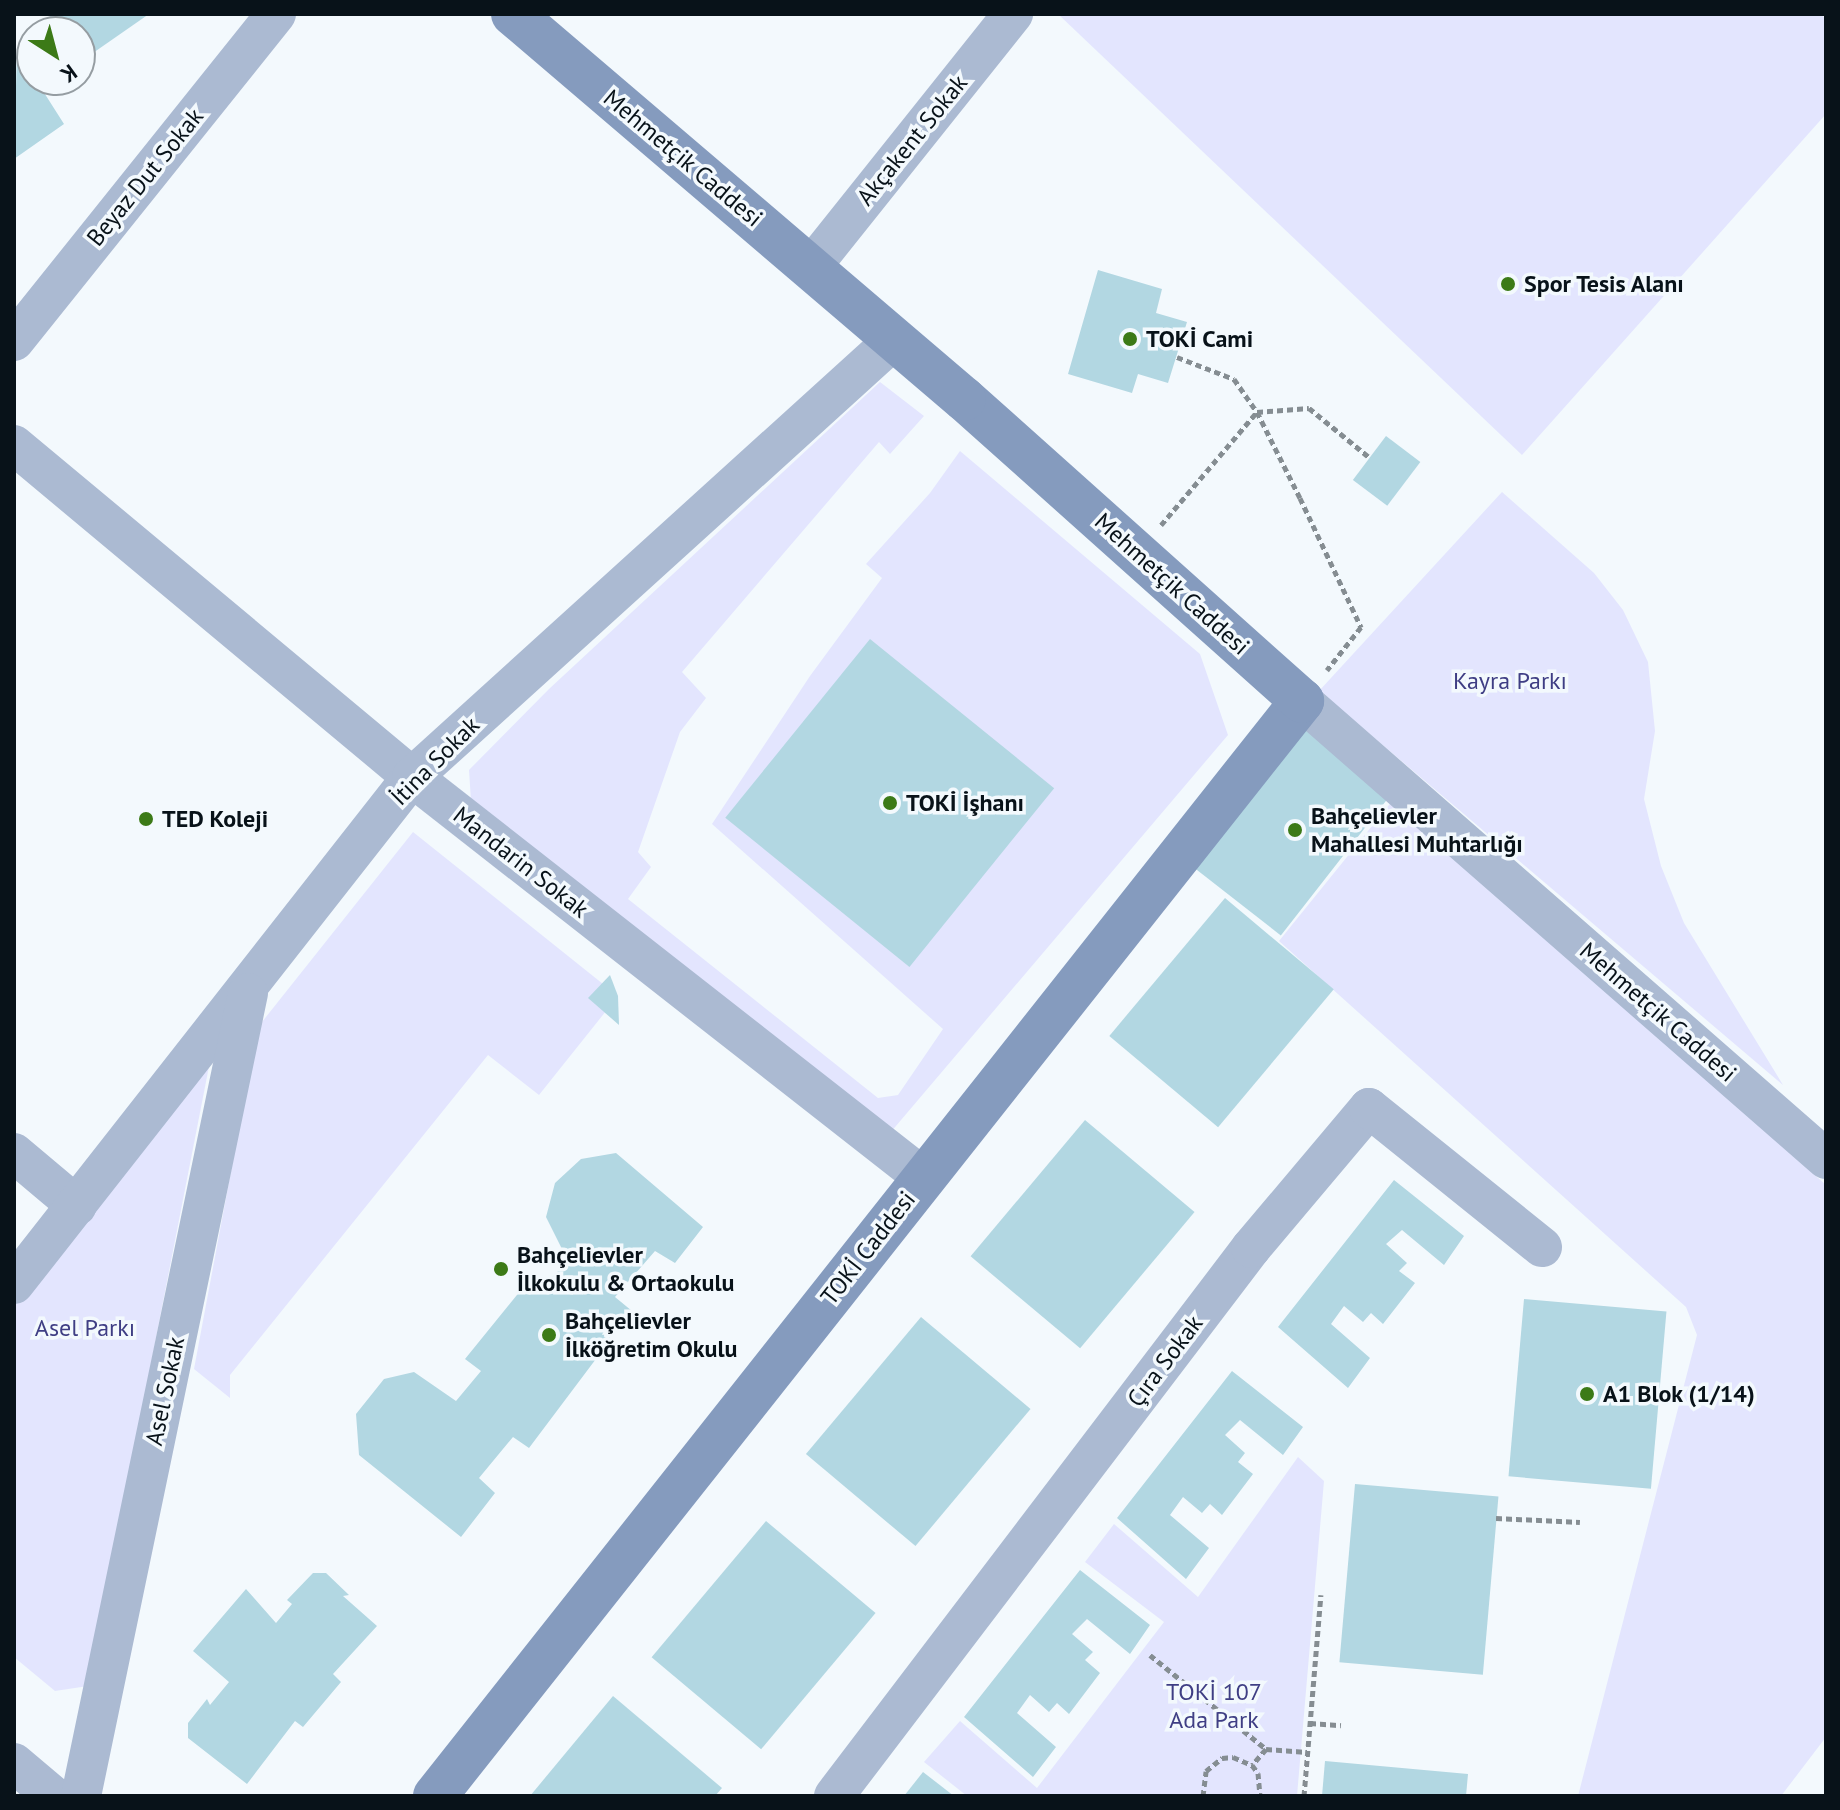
<!DOCTYPE html>
<html>
<head>
<meta charset="utf-8">
<style>
	body { margin:0 }
	#map { position:relative; width:1840px; height:1810px; overflow:hidden; background:#f3f9fd; font-family:"PT Sans",sans-serif }
	div>[style] { position:absolute }
	.green>* { inset:0; background:#e3e5fe }
	.building>* { inset:0; background:#b2d7e2; transform-origin:0 0 }
	.path>* { height:5px; margin-top:-2.5px; transform-origin:0; background:repeating-linear-gradient(90deg,#858d92 0 6px,transparent 0 10px) }
	.street>* { height:40px; margin:-20px; padding:0 20px; transform-origin:20px; border-radius:20px; background:#abbad2 }
	.secondary>* { height:44px; margin:-22px; padding:0 22px; transform-origin:22px; border-radius:22px; background:#859bbe }
	.dots>* { width:22px; height:22px; translate:-50% -50%; box-sizing:border-box; border:4px solid #f3f9fd; border-radius:50% }
	span { translate:-50% -50%; white-space:nowrap; text-align:center; line-height:1.15; -webkit-text-stroke:7px #f3f9fd; paint-order:stroke }
	.street-label { font-size:24px; color:#081219 }
	.poi-label { font-size:24px; color:#081219; font-weight:700 }
	.left { translate:0 -50%; text-align:left }
	.park-label { font-size:24px; color:#3f3e84 }
	.frame { position:absolute; inset:0; border:16px solid #081219; pointer-events:none }
	.north { position:absolute; left:16px; top:16px; width:80px; height:80px; box-sizing:border-box; background:#f3f9fd; border:2px solid #959da2; border-radius:50%; rotate:144deg; font-size:22px; font-weight:700; line-height:32px; text-align:center; color:#081219 }
	.north::after { content:''; display:block; margin:auto; width:28px; height:36px; background:#3c7a17; clip-path:polygon(50% 0,100% 100%,50% 72%,0 100%) }
</style>
</head>
<body>
<div id="map">
	<div class="green">
		<i style="clip-path:polygon(1058px 14px,1820px 14px,1826px 19px,1826px 114px,1522px 455px)"></i>
		<i style="clip-path:polygon(880px 382px,924px 416px,890px 454px,879px 442px,682px 672px,706px 698px,680px 732px,638px 852px,651px 867px,628px 899px,878px 1098px,898px 1095px,943px 1029px,712px 824px,810px 676px,882px 578px,866px 564px,930px 493px,960px 451px,1200px 654px,1228px 735px,890px 1133px,471px 801px,469px 770px,549px 689px)"></i>
		<i style="clip-path:polygon(1502px 492px,1594px 573px,1623px 610px,1648px 662px,1655px 731px,1644px 799px,1661px 866px,1684px 923px,1783px 1085px,1319px 691px)"></i>
		<i style="clip-path:polygon(1393px 800px,1826px 1185px,1826px 1737px,1781px 1796px,1578px 1796px,1697px 1335px,1686px 1307px,1279px 941px)"></i>
		<i style="clip-path:polygon(413px 832px,618px 996px,539px 1095px,488px 1055px,230px 1375px,230px 1398px,194px 1369px,258px 1027px)"></i>
		<i style="clip-path:polygon(212px 1051px,88px 1686px,55px 1691px,14px 1657px,14px 1301px)"></i>
		<i style="clip-path:polygon(1298px 1457px,1324px 1481px,1297px 1796px,967px 1796px,924px 1762px,960px 1721px,1037px 1788px,1164px 1622px,1085px 1562px,1114px 1524px,1198px 1597px)"></i>
	</div>
	<div class="building">
		<i style="clip-path:polygon(48px 14px,149px 14px,80px 62px,80px 32px,60px 32px)"></i>
		<i style="clip-path:polygon(17px 49px,32px 73px,32px 80px,36px 80px,64px 124px,14px 159px)"></i>
		<i style="clip-path:polygon(1098px 270px,1162px 289px,1156px 313px,1187px 322px,1168px 383px,1138px 374px,1132px 393px,1068px 374px)"></i>
		<i style="left:1386px;top:436px;width:43px;height:55px;rotate:37deg"></i>
		<i style="left:870px;top:639px;width:237px;height:230px;rotate:39deg"></i>
		<i style="left:1309px;top:724px;width:108px;height:184px;rotate:38deg"></i>
		<i style="left:1225px;top:898px;width:142px;height:180px;rotate:40deg"></i>
		<i style="clip-path:polygon(610px 975px,618px 996px,619px 1025px,588px 998px)"></i>
		<i style="left:1085px;top:1120px;width:143px;height:178px;rotate:40deg"></i>
		<i style="clip-path:polygon(616px 1153px,703px 1227px,675px 1263px,655px 1251px,615px 1297px,632px 1311px,529px 1448px,513px 1437px,479px 1478px,495px 1493px,461px 1537px,359px 1455px,356px 1414px,384px 1379px,414px 1372px,456px 1401px,481px 1371px,465px 1359px,534px 1274px,548px 1281px,568px 1261px,546px 1217px,555px 1183px,581px 1159px)"></i>
		<i style="clip-path:polygon(1394px 1180px,1464px 1236px,1444px 1265px,1402px 1230px,1386px 1244px,1407px 1263px,1399px 1271px,1415px 1283px,1383px 1324px,1371px 1313px,1363px 1322px,1344px 1306px,1331px 1324px,1370px 1358px,1348px 1388px,1278px 1327px)"></i>
		<i style="left:1524px;top:1299px;width:143px;height:178px;rotate:5deg"></i>
		<i style="left:921px;top:1317px;width:143px;height:179px;rotate:40deg"></i>
		<i style="clip-path:polygon(1232px 1371px,1303px 1427px,1283px 1455px,1240px 1420px,1225px 1435px,1245px 1453px,1238px 1462px,1253px 1474px,1222px 1515px,1210px 1504px,1202px 1513px,1183px 1497px,1170px 1515px,1209px 1548px,1186px 1579px,1117px 1518px)"></i>
		<i style="left:1355px;top:1484px;width:144px;height:179px;rotate:5deg"></i>
		<i style="left:766px;top:1521px;width:143px;height:178px;rotate:40deg"></i>
		<i style="clip-path:polygon(1080px 1570px,1150px 1625px,1130px 1654px,1087px 1619px,1072px 1634px,1093px 1652px,1085px 1660px,1100px 1673px,1069px 1714px,1057px 1703px,1049px 1712px,1030px 1695px,1017px 1713px,1056px 1747px,1033px 1777px,964px 1717px)"></i>
		<i style="clip-path:polygon(313px 1573px,326px 1573px,349px 1595px,343px 1596px,377px 1626px,333px 1674px,341px 1682px,303px 1727px,295px 1721px,247px 1784px,188px 1738px,188px 1723px,207px 1699px,210px 1705px,229px 1682px,193px 1651px,246px 1589px,276px 1623px,292px 1604px,287px 1600px)"></i>
		<i style="clip-path:polygon(613px 1696px,722px 1788px,715px 1796px,530px 1796px)"></i>
		<i style="clip-path:polygon(1325px 1761px,1468px 1774px,1466px 1796px,1322px 1796px)"></i>
		<i style="clip-path:polygon(923px 1772px,954px 1796px,904px 1796px)"></i>
	</div>
	<div class="path">
		<i style="left:1177px;top:357px;width:61px;rotate:21.1deg"></i>
		<i style="left:1234px;top:379px;width:40px;rotate:55.1deg"></i>
		<i style="left:1257px;top:412px;width:96px;rotate:63.4deg"></i>
		<i style="left:1300px;top:498px;width:143px;rotate:64.7deg"></i>
		<i style="left:1361px;top:627px;width:55px;rotate:128.3deg"></i>
		<i style="left:1161px;top:525px;width:148px;rotate:-49.7deg"></i>
		<i style="left:1257px;top:412px;width:52px;rotate:-4.4deg"></i>
		<i style="left:1309px;top:408px;width:79px;rotate:39.3deg"></i>
		<i style="left:1496px;top:1518px;width:84px;rotate:2.7deg"></i>
		<i style="left:1150px;top:1655px;width:149px;rotate:39deg"></i>
		<i style="left:1266px;top:1749px;width:21px;rotate:131deg"></i>
		<i style="left:1310px;top:1723px;width:31px;rotate:4deg"></i>
		<i style="left:1266px;top:1749px;width:41px;rotate:4.2deg"></i>
		<i style="left:1203px;top:1796px;width:25px;rotate:-83deg"></i>
		<i style="left:1206px;top:1771px;width:21px;rotate:-39deg"></i>
		<i style="left:1222px;top:1758px;width:11px;rotate:-5deg"></i>
		<i style="left:1233px;top:1757px;width:21px;rotate:23deg"></i>
		<i style="left:1252px;top:1765px;width:10px;rotate:53deg"></i>
		<i style="left:1258px;top:1773px;width:23px;rotate:85deg"></i>
		<i style="left:1304px;top:1796px;width:202px;rotate:-85.2deg"></i>
	</div>
	<div class="street">
		<i style="left:811px;top:267px;width:324px;rotate:-51.4deg"></i>
		<i style="left:14px;top:341px;width:419px;rotate:-51.3deg"></i>
		<i style="left:14px;top:445px;width:518px;rotate:39.83deg"></i>
		<i style="left:412px;top:777px;width:650px;rotate:38.07deg"></i>
		<i style="left:1302px;top:701px;width:696px;rotate:41.15deg"></i>
		<i style="left:14px;top:1153px;width:82px;rotate:40.1deg"></i>
		<i style="left:14px;top:1284px;width:645px;rotate:-51.87deg"></i>
		<i style="left:412px;top:777px;width:652px;rotate:-42.2deg"></i>
		<i style="left:14px;top:1763px;width:51px;rotate:40.2deg"></i>
		<i style="left:81px;top:1796px;width:820px;rotate:-78.25deg"></i>
		<i style="left:834px;top:1796px;width:689px;rotate:-52.73deg"></i>
		<i style="left:1251px;top:1248px;width:183px;rotate:-49.9deg"></i>
		<i style="left:1369px;top:1108px;width:222px;rotate:38.8deg"></i>
	</div>
	<div class="secondary">
		<i style="left:435px;top:1796px;width:1397px;rotate:-51.63deg"></i>
		<i style="left:1302px;top:701px;width:453px;rotate:-138.2deg"></i>
		<i style="left:964px;top:399px;width:593px;rotate:-139.51deg"></i>
	</div>
	<div class="dots">
		<i style="left:1508px;top:284px;background:#3c7a17"></i>
		<i style="left:1130px;top:339px;background:#3c7a17"></i>
		<i style="left:890px;top:803px;background:#3c7a17"></i>
		<i style="left:146px;top:819px;background:#3c7a17"></i>
		<i style="left:1295px;top:830px;background:#3c7a17"></i>
		<i style="left:501px;top:1269px;background:#3c7a17"></i>
		<i style="left:549px;top:1335px;background:#3c7a17"></i>
		<i style="left:1587px;top:1394px;background:#3c7a17"></i>
	</div>
	<div class="street-label">
		<span style="left:912px;top:140px;rotate:-51deg">Akçakent Sokak</span>
		<span style="left:683px;top:158px;rotate:40deg">Mehmetçik Caddesi</span>
		<span style="left:145px;top:177px;rotate:-51deg">Beyaz Dut Sokak</span>
		<span style="left:1172px;top:584px;rotate:42deg">Mehmetçik Caddesi</span>
		<span style="left:435px;top:761px;rotate:-45deg">İtina Sokak</span>
		<span style="left:521px;top:862px;rotate:38deg">Mandarin Sokak</span>
		<span style="left:1658px;top:1012px;rotate:41deg">Mehmetçik Caddesi</span>
		<span style="left:868px;top:1248px;rotate:-52deg">TOKİ Caddesi</span>
		<span style="left:1165px;top:1361px;rotate:-53deg">Çıra Sokak</span>
		<span style="left:165px;top:1391px;rotate:-78deg">Asel Sokak</span>
	</div>
	<div class="poi-label">
		<span class="left" style="left:1524px;top:284px">Spor Tesis Alanı</span>
		<span class="left" style="left:1146px;top:339px">TOKİ Cami</span>
		<span class="left" style="left:906px;top:803px">TOKİ İşhanı</span>
		<span class="left" style="left:1311px;top:830px">Bahçelievler<br>Mahallesi Muhtarlığı</span>
		<span class="left" style="left:162px;top:819px">TED Koleji</span>
		<span class="left" style="left:517px;top:1269px">Bahçelievler<br>İlkokulu &amp; Ortaokulu</span>
		<span class="left" style="left:565px;top:1335px">Bahçelievler<br>İlköğretim Okulu</span>
		<span class="left" style="left:1603px;top:1394px">A1 Blok (1/14)</span>
	</div>
	<div class="park-label">
		<span style="left:1510px;top:681px">Kayra Parkı</span>
		<span style="left:85px;top:1328px">Asel Parkı</span>
		<span style="left:1214px;top:1706px">TOKİ 107<br>Ada Park</span>
	</div>
	<div class="frame"></div>
	<div class="north">K</div>
</div>
</body>
</html>
